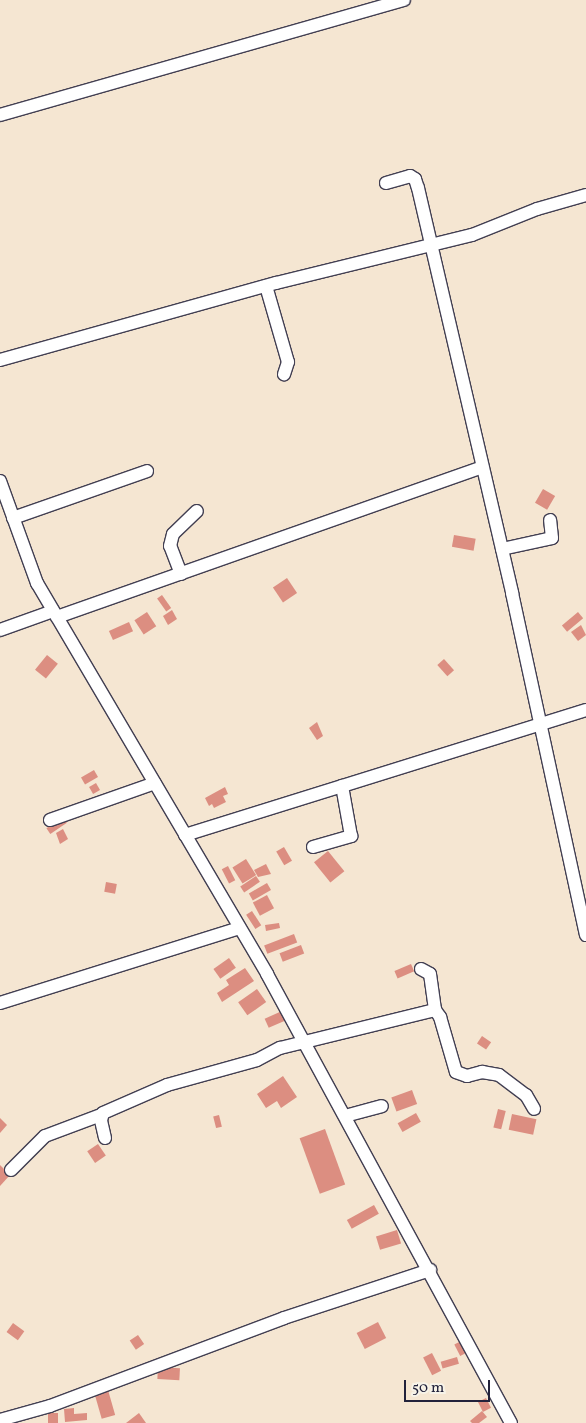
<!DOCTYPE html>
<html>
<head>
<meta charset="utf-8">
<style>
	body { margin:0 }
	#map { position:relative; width:586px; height:1423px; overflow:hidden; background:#f5e6d2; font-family:Vollkorn,serif }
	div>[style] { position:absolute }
	.building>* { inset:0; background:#dc8e81; transform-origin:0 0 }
	.roads { filter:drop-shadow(1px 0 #423f52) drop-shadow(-1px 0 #423f52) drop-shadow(0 1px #423f52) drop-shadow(0 -1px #423f52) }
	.street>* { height:12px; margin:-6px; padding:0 6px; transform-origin:6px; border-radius:6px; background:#fff }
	span { translate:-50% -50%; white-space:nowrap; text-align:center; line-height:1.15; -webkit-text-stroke:4px #f7f3e8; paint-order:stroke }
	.scale { position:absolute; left:404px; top:1380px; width:86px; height:22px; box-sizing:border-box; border:2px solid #22223b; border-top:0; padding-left:6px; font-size:15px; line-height:18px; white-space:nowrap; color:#22223b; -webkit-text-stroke:4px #f7f3e8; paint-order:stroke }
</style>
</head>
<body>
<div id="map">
	<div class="building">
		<i style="left:543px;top:489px;width:14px;height:16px;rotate:30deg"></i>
		<i style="left:454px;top:535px;width:22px;height:12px;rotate:10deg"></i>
		<i style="left:287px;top:578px;width:18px;height:17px;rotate:56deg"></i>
		<i style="left:162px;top:595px;width:16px;height:6px;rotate:55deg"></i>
		<i style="clip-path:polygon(172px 610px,177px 619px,168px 625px,163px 616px)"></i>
		<i style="left:147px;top:612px;width:17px;height:15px;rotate:57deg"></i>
		<i style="left:578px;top:612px;width:8px;height:21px;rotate:50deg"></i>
		<i style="left:129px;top:622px;width:10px;height:22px;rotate:66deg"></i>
		<i style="clip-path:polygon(581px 625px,586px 635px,578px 641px,571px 632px)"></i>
		<i style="left:47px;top:655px;width:14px;height:19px;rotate:39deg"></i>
		<i style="left:444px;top:659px;width:15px;height:9px;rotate:48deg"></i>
		<i style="clip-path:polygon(317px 722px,323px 736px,317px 740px,309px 728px)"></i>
		<i style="left:94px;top:770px;width:8px;height:15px;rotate:60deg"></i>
		<i style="left:96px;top:783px;width:8px;height:8px;rotate:60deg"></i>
		<i style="clip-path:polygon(225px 787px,228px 794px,223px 796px,226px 802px,214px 808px,212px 804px,209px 806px,205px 798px)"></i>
		<i style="left:63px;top:817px;width:7px;height:20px;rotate:56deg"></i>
		<i style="clip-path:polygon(63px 829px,68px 839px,60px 844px,56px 833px)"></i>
		<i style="left:284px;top:847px;width:16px;height:9px;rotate:60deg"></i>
		<i style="left:328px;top:851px;width:26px;height:18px;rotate:51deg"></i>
		<i style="left:246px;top:859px;width:19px;height:16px;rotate:58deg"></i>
		<i style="clip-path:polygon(266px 864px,271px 874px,258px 877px,254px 870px)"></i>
		<i style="left:228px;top:866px;width:16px;height:7px;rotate:63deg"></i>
		<i style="left:256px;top:876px;width:7px;height:19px;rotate:56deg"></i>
		<i style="left:106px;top:882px;width:11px;height:10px;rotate:10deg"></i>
		<i style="left:267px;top:883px;width:8px;height:21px;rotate:60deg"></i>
		<i style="left:267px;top:895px;width:15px;height:16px;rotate:62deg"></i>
		<i style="left:252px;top:911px;width:17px;height:7px;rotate:57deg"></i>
		<i style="clip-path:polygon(279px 923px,280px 928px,266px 931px,265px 925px)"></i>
		<i style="left:294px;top:934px;width:9px;height:32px;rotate:69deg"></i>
		<i style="left:301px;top:945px;width:9px;height:23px;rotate:69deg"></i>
		<i style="left:229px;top:958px;width:12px;height:19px;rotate:55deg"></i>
		<i style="left:411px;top:964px;width:8px;height:18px;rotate:67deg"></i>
		<i style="clip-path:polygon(245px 968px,254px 981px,222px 1002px,217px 993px,229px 985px,226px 980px)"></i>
		<i style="left:257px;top:989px;width:16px;height:23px;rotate:55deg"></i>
		<i style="left:282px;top:1011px;width:10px;height:19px;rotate:66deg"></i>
		<i style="left:482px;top:1036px;width:11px;height:9px;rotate:34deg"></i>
		<i style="clip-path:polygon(283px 1076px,297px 1097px,281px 1108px,277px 1101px,266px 1108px,257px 1094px)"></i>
		<i style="left:412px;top:1090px;width:15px;height:22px;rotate:70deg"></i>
		<i style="left:498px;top:1109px;width:8px;height:19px;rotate:14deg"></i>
		<i style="left:416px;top:1113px;width:10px;height:21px;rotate:61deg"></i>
		<i style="left:512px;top:1114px;width:25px;height:16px;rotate:12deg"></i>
		<i style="left:219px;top:1115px;width:12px;height:6px;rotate:76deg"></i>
		<i style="clip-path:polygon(0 1118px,7px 1125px,0 1133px)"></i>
		<i style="left:325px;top:1129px;width:59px;height:27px;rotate:70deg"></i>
		<i style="left:98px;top:1144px;width:14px;height:13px;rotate:56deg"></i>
		<i style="clip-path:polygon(0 1165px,10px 1175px,0 1186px)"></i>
		<i style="left:374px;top:1205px;width:10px;height:31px;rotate:61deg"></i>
		<i style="left:397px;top:1230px;width:14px;height:22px;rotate:73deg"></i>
		<i style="left:378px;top:1322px;width:18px;height:24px;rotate:63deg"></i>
		<i style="left:13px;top:1323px;width:14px;height:11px;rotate:36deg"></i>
		<i style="left:138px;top:1335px;width:11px;height:10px;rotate:56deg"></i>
		<i style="left:465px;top:1339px;width:13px;height:12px;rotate:63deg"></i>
		<i style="left:432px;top:1353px;width:20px;height:10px;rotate:63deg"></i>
		<i style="left:457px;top:1357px;width:7px;height:17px;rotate:74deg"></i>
		<i style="left:158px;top:1367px;width:22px;height:12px;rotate:3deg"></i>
		<i style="left:108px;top:1390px;width:26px;height:14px;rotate:74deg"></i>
		<i style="left:486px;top:1398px;width:11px;height:9px;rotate:63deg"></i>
		<i style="clip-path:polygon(74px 1408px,74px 1414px,87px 1413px,87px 1420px,65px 1422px,64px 1409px)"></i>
		<i style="clip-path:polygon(482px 1411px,487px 1417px,479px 1423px,472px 1423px,470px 1421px)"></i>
		<i style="left:48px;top:1413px;width:10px;height:10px"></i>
		<i style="clip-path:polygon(139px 1413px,146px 1423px,126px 1423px)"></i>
	</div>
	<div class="roads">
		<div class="street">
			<i style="left:0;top:115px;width:420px;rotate:-15.9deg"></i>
			<i style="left:386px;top:183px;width:25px;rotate:-16deg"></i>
			<i style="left:410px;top:176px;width:6px;rotate:31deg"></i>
			<i style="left:415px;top:179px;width:9px;rotate:72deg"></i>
			<i style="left:418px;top:188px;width:416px;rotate:76.9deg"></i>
			<i style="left:512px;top:593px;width:350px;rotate:77.8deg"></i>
			<i style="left:266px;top:286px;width:79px;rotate:73.9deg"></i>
			<i style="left:288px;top:362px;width:13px;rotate:108deg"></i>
			<i style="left:0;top:360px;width:287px;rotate:-15.6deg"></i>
			<i style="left:276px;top:283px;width:202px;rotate:-13.8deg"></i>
			<i style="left:472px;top:235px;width:70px;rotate:-21.8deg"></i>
			<i style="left:537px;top:209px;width:51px;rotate:-15.9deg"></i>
			<i style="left:0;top:481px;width:109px;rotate:70.1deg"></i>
			<i style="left:37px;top:583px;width:454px;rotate:59.5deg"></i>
			<i style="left:267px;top:974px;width:511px;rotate:61.48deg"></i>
			<i style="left:13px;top:518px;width:142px;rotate:-19.3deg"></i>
			<i style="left:502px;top:549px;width:51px;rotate:-12.4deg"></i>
			<i style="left:552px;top:538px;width:18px;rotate:-96deg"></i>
			<i style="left:181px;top:574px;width:30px;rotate:-111deg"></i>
			<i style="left:170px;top:546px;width:12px;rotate:-76deg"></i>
			<i style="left:173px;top:534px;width:33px;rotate:-44deg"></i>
			<i style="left:57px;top:617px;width:451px;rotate:-19.4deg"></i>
			<i style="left:0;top:630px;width:56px;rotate:-19.7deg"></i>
			<i style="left:50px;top:820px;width:111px;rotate:-19.4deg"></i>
			<i style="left:185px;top:835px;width:420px;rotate:-17.3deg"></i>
			<i style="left:313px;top:847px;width:40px;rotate:-16deg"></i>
			<i style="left:351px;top:836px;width:51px;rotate:-100.2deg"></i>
			<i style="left:421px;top:969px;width:10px;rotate:29deg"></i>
			<i style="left:430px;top:974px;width:36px;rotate:82deg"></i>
			<i style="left:0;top:1003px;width:251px;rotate:-17.4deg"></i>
			<i style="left:345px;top:1116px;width:38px;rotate:-15deg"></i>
			<i style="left:105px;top:1138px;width:18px;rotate:-103deg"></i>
			<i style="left:101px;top:1120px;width:7px;rotate:-74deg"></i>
			<i style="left:103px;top:1113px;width:70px;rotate:-23.6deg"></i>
			<i style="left:167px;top:1085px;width:93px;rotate:-15.5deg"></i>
			<i style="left:257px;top:1060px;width:26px;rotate:-28deg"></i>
			<i style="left:280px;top:1048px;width:160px;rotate:-13.8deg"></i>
			<i style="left:435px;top:1010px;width:9px;rotate:54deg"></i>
			<i style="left:440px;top:1017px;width:57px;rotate:73.8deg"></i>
			<i style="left:456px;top:1072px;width:12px;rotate:20deg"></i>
			<i style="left:467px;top:1076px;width:16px;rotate:-15deg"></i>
			<i style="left:482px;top:1072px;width:17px;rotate:10deg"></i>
			<i style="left:499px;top:1075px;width:34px;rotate:37deg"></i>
			<i style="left:526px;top:1095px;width:16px;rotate:60deg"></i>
			<i style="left:11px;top:1170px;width:48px;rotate:-45deg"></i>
			<i style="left:45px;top:1136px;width:60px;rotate:-20.6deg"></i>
			<i style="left:0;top:1420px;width:52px;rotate:-15.6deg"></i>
			<i style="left:50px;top:1406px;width:250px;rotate:-20.6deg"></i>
			<i style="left:284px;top:1318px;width:154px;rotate:-18.2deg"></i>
		</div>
	</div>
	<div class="scale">50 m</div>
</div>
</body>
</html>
